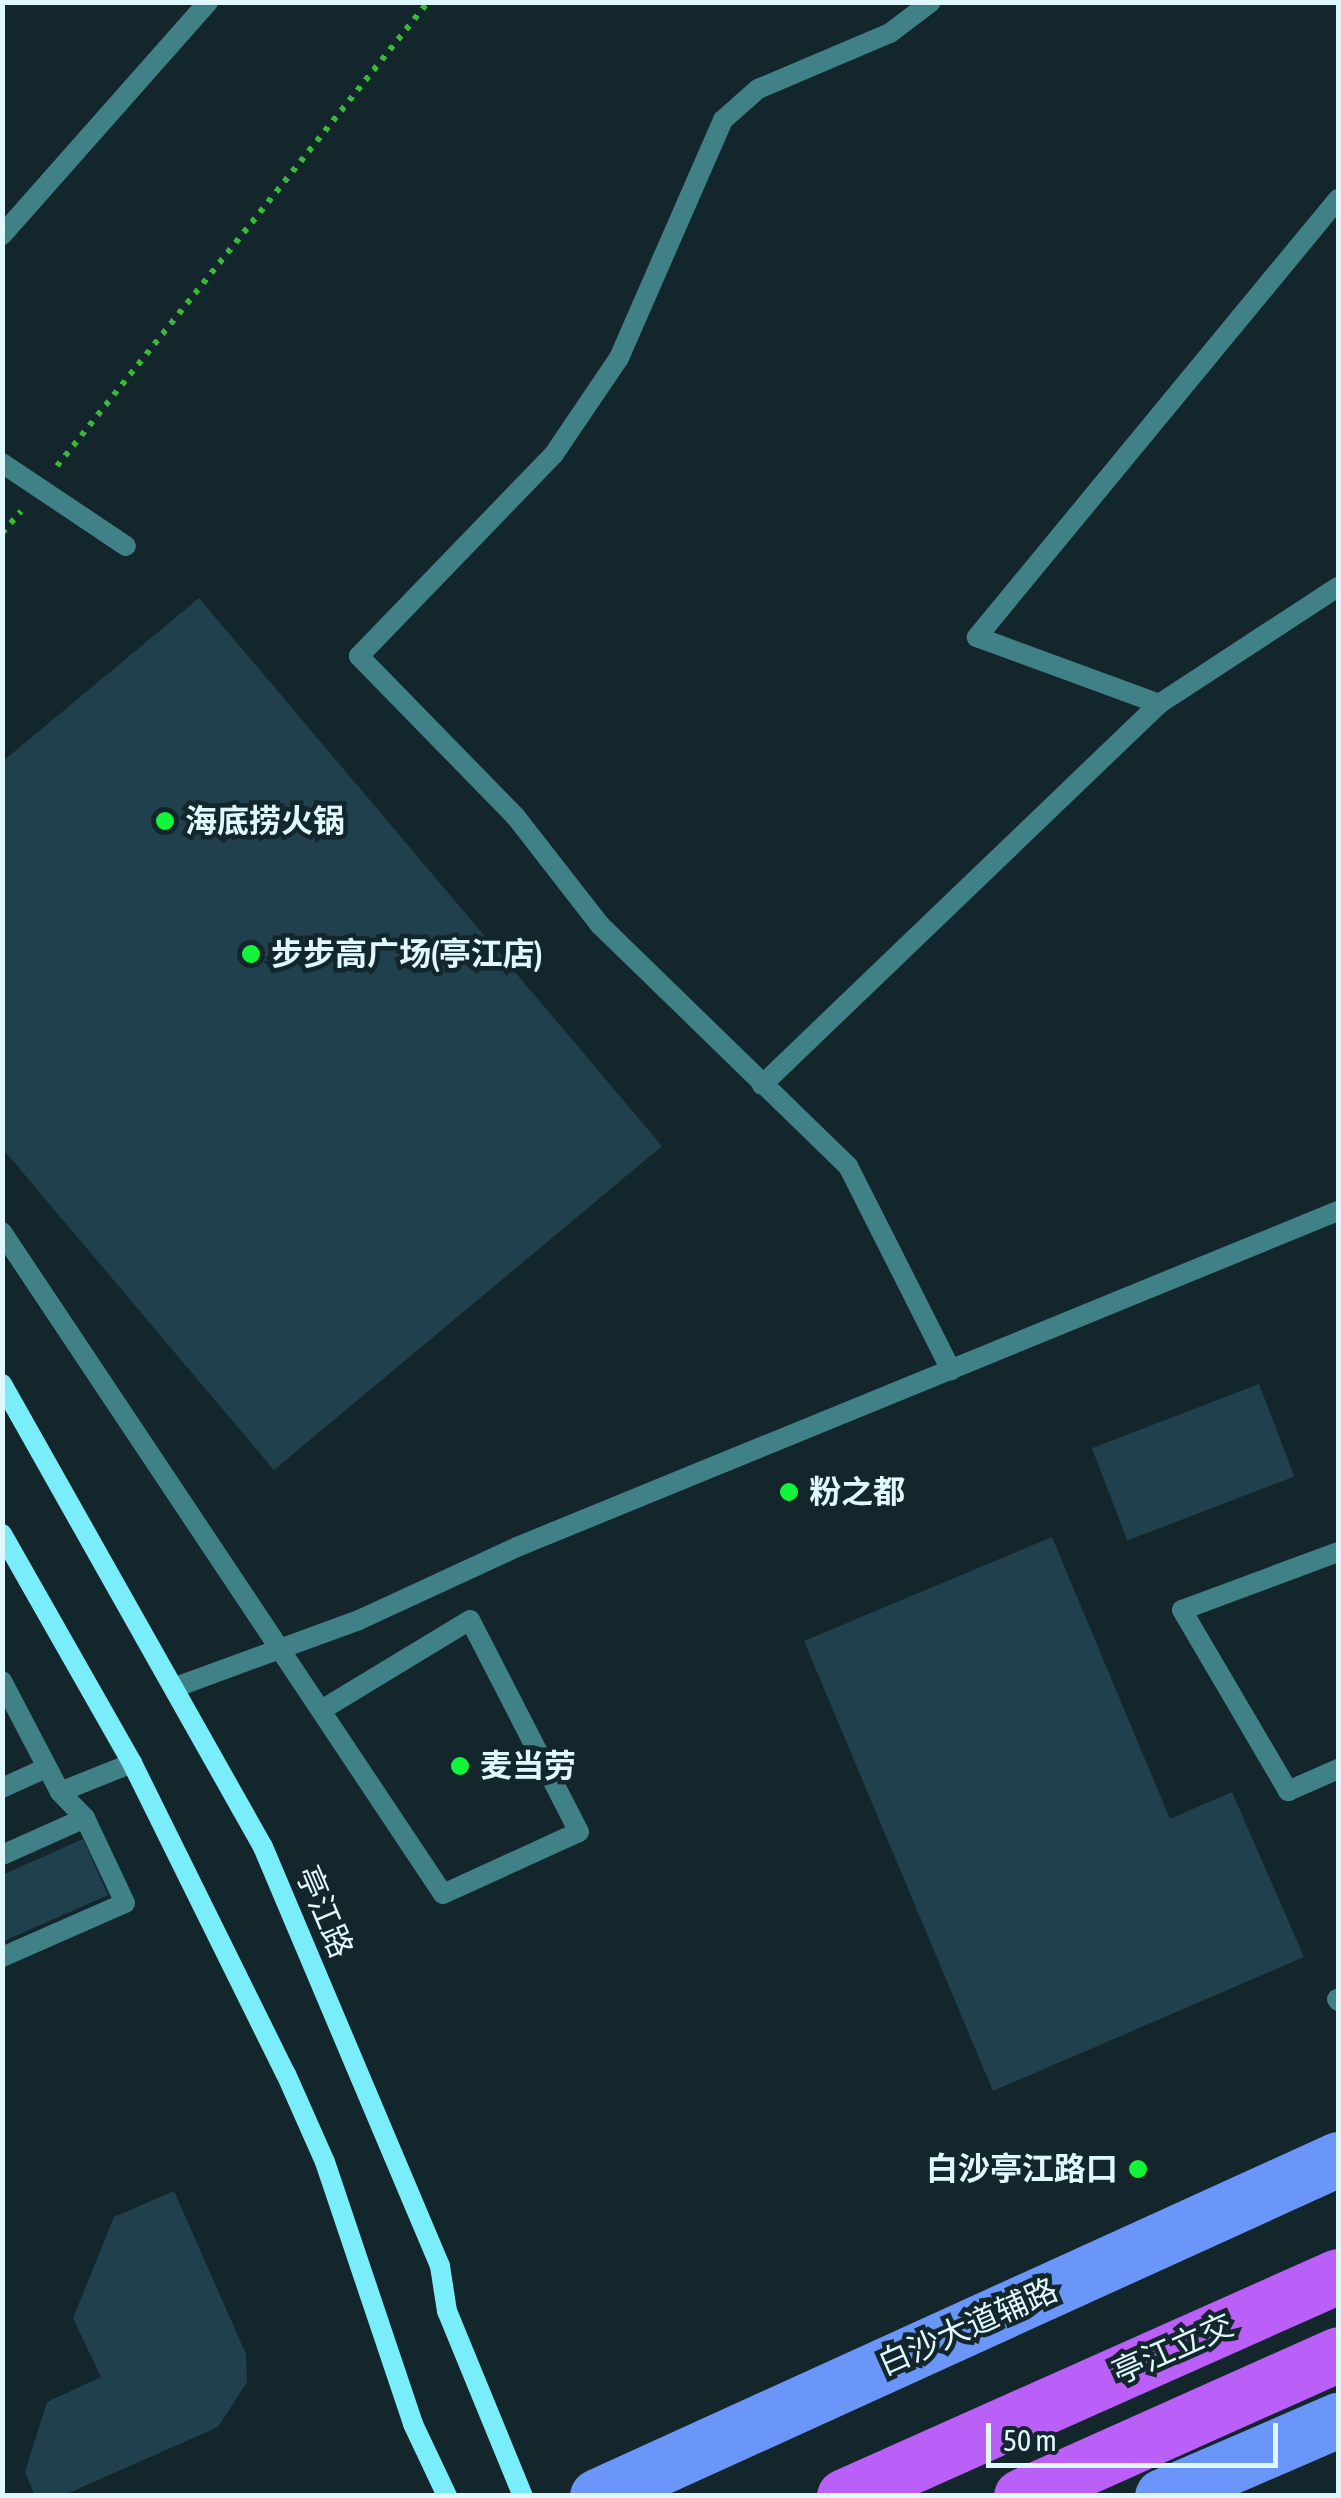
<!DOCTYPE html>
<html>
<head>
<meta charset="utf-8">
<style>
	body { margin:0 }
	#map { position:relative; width:1341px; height:2498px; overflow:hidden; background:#13262c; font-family:"Asap Condensed","Noto Sans SC",sans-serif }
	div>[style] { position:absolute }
	.building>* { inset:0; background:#1f404c; transform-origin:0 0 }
	.path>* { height:6px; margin-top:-3px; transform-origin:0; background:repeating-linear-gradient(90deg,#37ba38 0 5px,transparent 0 13px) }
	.lane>* { height:20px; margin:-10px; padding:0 10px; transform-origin:10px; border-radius:10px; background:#408188 }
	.street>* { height:20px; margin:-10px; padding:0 10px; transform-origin:10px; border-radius:10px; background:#408188 }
	.secondary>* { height:20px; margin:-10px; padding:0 10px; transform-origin:10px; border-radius:10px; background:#7aedfa }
	.primary>* { height:55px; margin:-27.5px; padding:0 27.5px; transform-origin:27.5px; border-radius:27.5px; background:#6b96f9 }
	.highway>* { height:55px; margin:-27.5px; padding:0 27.5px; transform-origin:27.5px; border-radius:27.5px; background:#ba5ff8 }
	.dots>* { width:28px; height:28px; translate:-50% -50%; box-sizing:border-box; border:5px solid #13262c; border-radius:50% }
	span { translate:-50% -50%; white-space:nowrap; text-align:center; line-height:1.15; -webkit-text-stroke:9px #13262c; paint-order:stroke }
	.poi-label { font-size:32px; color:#dff8fe; font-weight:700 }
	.left { translate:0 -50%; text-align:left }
	.right { translate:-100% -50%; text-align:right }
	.street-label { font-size:32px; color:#dff8fe }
	.frame { position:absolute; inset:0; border:5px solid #dff8fe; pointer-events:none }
	.scale { position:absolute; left:986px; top:2423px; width:292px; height:45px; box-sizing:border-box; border:5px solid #dff8fe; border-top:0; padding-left:12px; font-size:30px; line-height:35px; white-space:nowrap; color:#dff8fe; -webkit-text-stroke:8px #13262c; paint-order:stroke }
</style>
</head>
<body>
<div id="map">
	<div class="building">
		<i style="clip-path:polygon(199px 598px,662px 1146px,274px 1470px,2px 1148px,2px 762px)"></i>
		<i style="left:1259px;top:1384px;width:99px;height:179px;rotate:69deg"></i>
		<i style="clip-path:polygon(1052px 1537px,1170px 1819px,1232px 1792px,1304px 1957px,993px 2091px,804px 1641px)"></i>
		<i style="clip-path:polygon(83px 1839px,108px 1895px,2px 1942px,2px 1875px)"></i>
		<i style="clip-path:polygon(174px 2191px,246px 2354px,247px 2382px,218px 2427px,62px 2496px,35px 2496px,25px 2472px,47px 2402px,101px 2377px,73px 2318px,114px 2217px)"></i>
	</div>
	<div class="path">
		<i style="left:57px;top:466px;width:594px;rotate:-51.36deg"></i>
		<i style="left:2px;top:533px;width:29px;rotate:-49deg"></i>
	</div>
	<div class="lane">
		<i style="left:600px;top:925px;width:137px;rotate:-127.9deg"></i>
		<i style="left:516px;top:817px;width:225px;rotate:-134.3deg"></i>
		<i style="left:359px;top:656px;width:281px;rotate:-46deg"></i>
		<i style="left:554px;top:454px;width:116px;rotate:-55.9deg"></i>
		<i style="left:619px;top:358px;width:260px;rotate:-66.4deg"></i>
		<i style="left:723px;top:120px;width:47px;rotate:-41.5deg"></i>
		<i style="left:758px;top:89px;width:143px;rotate:-23deg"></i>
		<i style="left:890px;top:33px;width:51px;rotate:-37.1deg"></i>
		<i style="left:2px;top:1681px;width:125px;rotate:62.4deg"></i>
		<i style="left:2px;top:1788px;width:48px;rotate:-24.4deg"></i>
		<i style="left:2px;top:1855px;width:91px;rotate:-24deg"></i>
		<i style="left:85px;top:1818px;width:36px;rotate:-134deg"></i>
		<i style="left:60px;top:1792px;width:78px;rotate:-21.9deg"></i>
		<i style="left:2px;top:1957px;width:134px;rotate:-23.7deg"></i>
		<i style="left:125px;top:1903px;width:94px;rotate:-115.2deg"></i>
	</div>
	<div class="street">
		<i style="left:1338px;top:199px;width:568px;rotate:129.5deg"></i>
		<i style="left:977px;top:637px;width:194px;rotate:20.2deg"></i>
		<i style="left:1159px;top:704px;width:214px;rotate:-33.2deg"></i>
		<i style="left:2px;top:235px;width:311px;rotate:-48.5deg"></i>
		<i style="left:2px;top:463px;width:149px;rotate:33.8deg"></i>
		<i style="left:600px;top:925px;width:346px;rotate:44.2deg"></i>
		<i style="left:848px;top:1166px;width:229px;rotate:63.2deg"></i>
		<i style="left:762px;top:1085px;width:550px;rotate:-43.82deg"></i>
		<i style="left:2px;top:1232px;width:795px;rotate:56.33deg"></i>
		<i style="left:443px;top:1894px;width:149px;rotate:-24.5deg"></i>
		<i style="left:579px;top:1832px;width:238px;rotate:-117.2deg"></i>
		<i style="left:470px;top:1620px;width:172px;rotate:148.8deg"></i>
		<i style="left:1338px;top:1552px;width:166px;rotate:159.6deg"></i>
		<i style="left:1182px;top:1610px;width:210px;rotate:59.6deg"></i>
		<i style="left:1288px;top:1791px;width:55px;rotate:-23.7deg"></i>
		<i style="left:176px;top:1687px;width:195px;rotate:-20.1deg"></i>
		<i style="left:359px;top:1620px;width:174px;rotate:-24.8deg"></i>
		<i style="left:517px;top:1547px;width:887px;rotate:-22.26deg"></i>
		<i style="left:1337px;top:1999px;width:2px;rotate:63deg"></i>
	</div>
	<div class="secondary">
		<i style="left:2px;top:1384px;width:531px;rotate:60.59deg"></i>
		<i style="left:263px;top:1847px;width:455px;rotate:67.1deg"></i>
		<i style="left:440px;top:2266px;width:46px;rotate:81.2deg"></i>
		<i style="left:447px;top:2311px;width:200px;rotate:67.7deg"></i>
		<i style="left:2px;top:1534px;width:263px;rotate:60.4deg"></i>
		<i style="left:132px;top:1763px;width:347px;rotate:63.7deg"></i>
		<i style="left:286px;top:2074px;width:96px;rotate:66.1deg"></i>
		<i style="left:325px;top:2162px;width:276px;rotate:71.4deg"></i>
		<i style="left:413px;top:2424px;width:80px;rotate:64.7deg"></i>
	</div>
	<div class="primary">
		<i style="left:597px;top:2496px;width:814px;rotate:-24.46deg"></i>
		<i style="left:1162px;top:2496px;width:192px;rotate:-23.4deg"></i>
	</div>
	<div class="highway">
		<i style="left:844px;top:2496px;width:541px;rotate:-24.01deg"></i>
		<i style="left:1021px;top:2496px;width:347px;rotate:-24.1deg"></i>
	</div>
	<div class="dots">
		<i style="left:165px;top:821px;background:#13f53a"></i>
		<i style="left:251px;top:954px;background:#13f53a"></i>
		<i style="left:789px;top:1492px;background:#13f53a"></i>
		<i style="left:460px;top:1766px;background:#13f53a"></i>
		<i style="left:1138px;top:2169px;background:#13f53a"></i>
	</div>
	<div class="poi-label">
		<span class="left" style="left:185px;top:821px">海底捞火锅</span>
		<span class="left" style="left:271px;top:954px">步步高广场(亭江店)</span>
		<span class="left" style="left:809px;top:1492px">粉之都</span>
		<span class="left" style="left:480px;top:1766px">麦当劳</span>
		<span class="right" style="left:1118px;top:2169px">白沙亭江路口</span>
	</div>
	<div class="street-label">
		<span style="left:324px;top:1912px;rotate:67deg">亭江路</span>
		<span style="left:968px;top:2327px;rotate:-24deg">白沙大道辅路</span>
		<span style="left:1173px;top:2349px;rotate:-24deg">亭江立交</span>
	</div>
	<div class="frame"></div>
	<div class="scale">50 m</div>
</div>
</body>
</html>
